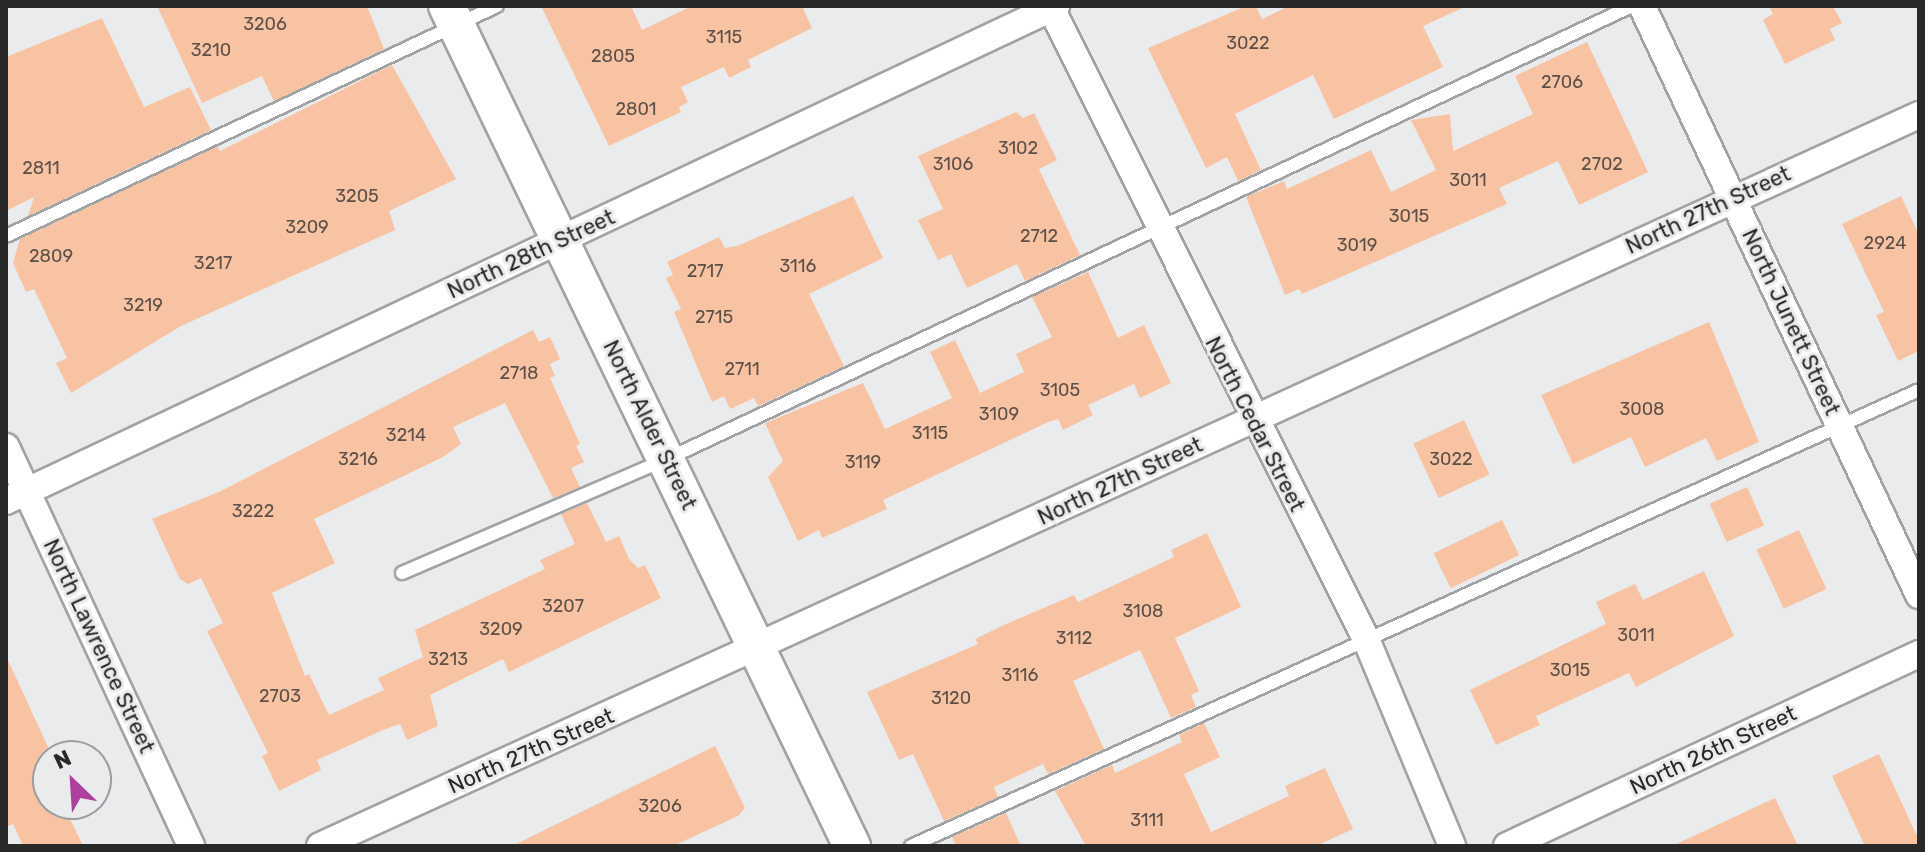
<!DOCTYPE html>
<html>
<head>
<meta charset="utf-8">
<style>
	body { margin:0 }
	#map { position:relative; width:1925px; height:852px; overflow:hidden; background:#eaebed; font-family:Rubik,sans-serif }
	div>[style] { position:absolute }
	.building>* { inset:0; background:#f8c3a3; transform-origin:0 0 }
	.roads { filter:drop-shadow(2px 0 #a1a2a4) drop-shadow(-2px 0 #a1a2a4) drop-shadow(0 2px #a1a2a4) drop-shadow(0 -2px #a1a2a4) }
	.lane>* { height:12px; margin:-6px; padding:0 6px; transform-origin:6px; border-radius:6px; background:#fff }
	.street>* { height:26px; margin:-13px; padding:0 13px; transform-origin:13px; border-radius:13px; background:#fff }
	.secondary>* { height:36px; margin:-18px; padding:0 18px; transform-origin:18px; border-radius:18px; background:#fff }
	span { translate:-50% -50%; white-space:nowrap; text-align:center; line-height:1.15; -webkit-text-stroke:6px #eaebed; paint-order:stroke }
	.number-label { font-size:18px; color:#5c5048 }
	.number-label span { -webkit-text-stroke-width:0 }
	.street-label { font-size:22px; color:#282929 }
	.frame { position:absolute; inset:0; border:8px solid #282929; pointer-events:none }
	.north { position:absolute; left:32px; top:740px; width:80px; height:80px; box-sizing:border-box; background:#eaebed; border:2px solid #9c9d9f; border-radius:50%; rotate:335deg; font-size:22px; font-weight:700; line-height:32px; text-align:center; color:#282929 }
	.north::after { content:''; display:block; margin:auto; width:28px; height:36px; background:#ad3f9e; clip-path:polygon(50% 0,100% 100%,50% 72%,0 100%) }
</style>
</head>
<body>
<div id="map">
	<div class="building">
		<i style="clip-path:polygon(157px 6px,367px 6px,384px 49px,274px 101px,262px 76px,202px 103px)"></i>
		<i style="clip-path:polygon(541px 6px,631px 6px,642px 30px,692px 6px,802px 6px,812px 28px,748px 60px,751px 67px,729px 78px,724px 67px,681px 87px,688px 102px,679px 107px,681px 112px,609px 146px)"></i>
		<i style="clip-path:polygon(1246px 6px,1256px 6px,1262px 19px,1289px 6px,1467px 6px,1423px 26px,1443px 67px,1334px 119px,1313px 75px,1235px 114px,1261px 170px,1238px 181px,1227px 157px,1206px 168px,1148px 48px)"></i>
		<i style="clip-path:polygon(1769px 6px,1833px 6px,1842px 23px,1830px 29px,1835px 40px,1785px 64px,1763px 20px,1773px 14px)"></i>
		<i style="clip-path:polygon(102px 18px,144px 107px,190px 87px,211px 130px,28px 216px,34px 197px,6px 211px,6px 57px)"></i>
		<i style="clip-path:polygon(1587px 42px,1648px 172px,1579px 205px,1558px 161px,1499px 188px,1507px 204px,1302px 294px,1299px 289px,1285px 295px,1246px 197px,1284px 181px,1287px 189px,1371px 150px,1391px 192px,1436px 170px,1411px 120px,1450px 114px,1453px 151px,1533px 114px,1515px 76px)"></i>
		<i style="clip-path:polygon(392px 65px,456px 179px,389px 211px,395px 230px,181px 326px,71px 393px,56px 363px,67px 358px,34px 289px,26px 292px,13px 263px,20px 239px,218px 146px,220px 151px)"></i>
		<i style="clip-path:polygon(1016px 112px,1023px 118px,1034px 113px,1057px 160px,1039px 169px,1080px 255px,1025px 281px,1017px 264px,967px 288px,951px 254px,938px 260px,918px 220px,943px 209px,918px 156px)"></i>
		<i style="clip-path:polygon(853px 196px,883px 258px,809px 294px,844px 366px,758px 406px,754px 398px,730px 409px,724px 396px,712px 402px,674px 312px,681px 309px,666px 278px,673px 275px,667px 262px,719px 237px,725px 248px,737px 246px)"></i>
		<i style="clip-path:polygon(1901px 196px,1919px 235px,1919px 351px,1898px 361px,1876px 315px,1884px 312px,1842px 224px)"></i>
		<i style="clip-path:polygon(1088px 272px,1118px 338px,1144px 325px,1171px 383px,1140px 398px,1134px 384px,1088px 405px,1093px 415px,1063px 430px,1058px 419px,1048px 422px,883px 500px,887px 509px,822px 538px,819px 530px,798px 541px,768px 477px,783px 461px,765px 423px,863px 383px,885px 429px,952px 398px,930px 352px,955px 340px,980px 393px,1024px 372px,1016px 354px,1052px 337px,1032px 297px)"></i>
		<i style="clip-path:polygon(1709px 322px,1759px 442px,1717px 461px,1706px 438px,1645px 467px,1631px 437px,1573px 464px,1541px 395px)"></i>
		<i style="clip-path:polygon(533px 330px,539px 342px,550px 337px,560px 359px,550px 364px,555px 376px,550px 378px,580px 444px,576px 446px,584px 462px,571px 468px,580px 487px,553px 498px,505px 403px,453px 427px,461px 444px,443px 457px,314px 519px,335px 563px,272px 593px,305px 676px,309px 674px,329px 715px,384px 690px,378px 678px,423px 657px,415px 630px,545px 569px,540px 560px,575px 544px,561px 514px,587px 503px,606px 542px,619px 536px,629px 559px,638px 568px,645px 565px,661px 598px,509px 672px,503px 659px,430px 695px,438px 726px,407px 740px,400px 724px,383px 730px,317px 760px,321px 770px,279px 791px,262px 756px,268px 753px,207px 631px,223px 623px,201px 578px,188px 584px,180px 579px,152px 519px,221px 491px)"></i>
		<i style="left:1464px;top:420px;width:60px;height:56px;rotate:65deg"></i>
		<i style="left:1747px;top:487px;width:42px;height:41px;rotate:66deg"></i>
		<i style="left:1502px;top:520px;width:39px;height:76px;rotate:64deg"></i>
		<i style="left:1799px;top:530px;width:65px;height:47px;rotate:65deg"></i>
		<i style="clip-path:polygon(1207px 533px,1241px 607px,1175px 638px,1199px 691px,1191px 695px,1196px 707px,1171px 718px,1140px 650px,1073px 681px,1104px 749px,1048px 774px,1043px 764px,994px 787px,998px 797px,944px 821px,913px 754px,899px 760px,867px 692px,978px 644px,975px 639px,1006px 624px,1074px 595px,1078px 602px,1174px 557px,1171px 550px)"></i>
		<i style="clip-path:polygon(1704px 571px,1734px 636px,1636px 687px,1629px 673px,1536px 716px,1540px 725px,1496px 745px,1470px 690px,1606px 624px,1596px 602px,1635px 584px,1643px 600px)"></i>
		<i style="clip-path:polygon(6px 656px,48px 747px,48px 804px,63px 804px,83px 846px,23px 846px,13px 824px,6px 827px)"></i>
		<i style="clip-path:polygon(1204px 723px,1220px 757px,1184px 774px,1211px 832px,1289px 796px,1285px 786px,1325px 768px,1353px 829px,1316px 846px,1086px 846px,1055px 791px,1112px 765px,1115px 773px,1182px 742px,1179px 735px)"></i>
		<i style="clip-path:polygon(715px 746px,745px 808px,738px 816px,673px 846px,512px 846px)"></i>
		<i style="clip-path:polygon(1879px 754px,1919px 840px,1919px 846px,1865px 846px,1832px 776px)"></i>
		<i style="clip-path:polygon(1775px 798px,1798px 846px,1672px 846px)"></i>
		<i style="clip-path:polygon(1006px 813px,1021px 846px,956px 846px,952px 837px)"></i>
	</div>
	<div class="roads">
		<div class="lane">
			<i style="left:6px;top:236px;width:542px;rotate:-25.1deg"></i>
			<i style="left:402px;top:573px;width:288px;rotate:-23.3deg"></i>
			<i style="left:667px;top:459px;width:1066px;rotate:-25.15deg"></i>
			<i style="left:911px;top:846px;width:1106px;rotate:-24.34deg"></i>
		</div>
		<div class="street">
			<i style="left:1050px;top:6px;width:707px;rotate:63.47deg"></i>
			<i style="left:1366px;top:639px;width:224px;rotate:67.4deg"></i>
			<i style="left:1642px;top:6px;width:651px;rotate:64.81deg"></i>
			<i style="left:6px;top:447px;width:440px;rotate:65.1deg"></i>
			<i style="left:6px;top:501px;width:1161px;rotate:-25.24deg"></i>
			<i style="left:320px;top:846px;width:1758px;rotate:-24.57deg"></i>
			<i style="left:1507px;top:846px;width:455px;rotate:-25deg"></i>
		</div>
		<div class="secondary">
			<i style="left:447px;top:6px;width:933px;rotate:64.26deg"></i>
		</div>
	</div>
	<div class="number-label">
		<span style="left:265px;top:24px">3206</span>
		<span style="left:724px;top:37px">3115</span>
		<span style="left:1248px;top:43px">3022</span>
		<span style="left:211px;top:50px">3210</span>
		<span style="left:613px;top:56px">2805</span>
		<span style="left:1562px;top:82px">2706</span>
		<span style="left:636px;top:109px">2801</span>
		<span style="left:1018px;top:148px">3102</span>
		<span style="left:953px;top:164px">3106</span>
		<span style="left:1602px;top:164px">2702</span>
		<span style="left:41px;top:168px">2811</span>
		<span style="left:1468px;top:180px">3011</span>
		<span style="left:357px;top:196px">3205</span>
		<span style="left:1409px;top:216px">3015</span>
		<span style="left:307px;top:227px">3209</span>
		<span style="left:1039px;top:236px">2712</span>
		<span style="left:1885px;top:243px">2924</span>
		<span style="left:1357px;top:245px">3019</span>
		<span style="left:51px;top:256px">2809</span>
		<span style="left:213px;top:263px">3217</span>
		<span style="left:798px;top:266px">3116</span>
		<span style="left:705px;top:271px">2717</span>
		<span style="left:143px;top:305px">3219</span>
		<span style="left:714px;top:317px">2715</span>
		<span style="left:742px;top:369px">2711</span>
		<span style="left:519px;top:373px">2718</span>
		<span style="left:1060px;top:390px">3105</span>
		<span style="left:1642px;top:409px">3008</span>
		<span style="left:999px;top:414px">3109</span>
		<span style="left:930px;top:433px">3115</span>
		<span style="left:406px;top:435px">3214</span>
		<span style="left:358px;top:459px">3216</span>
		<span style="left:1451px;top:459px">3022</span>
		<span style="left:863px;top:462px">3119</span>
		<span style="left:253px;top:511px">3222</span>
		<span style="left:563px;top:606px">3207</span>
		<span style="left:1143px;top:611px">3108</span>
		<span style="left:501px;top:629px">3209</span>
		<span style="left:1636px;top:635px">3011</span>
		<span style="left:1074px;top:638px">3112</span>
		<span style="left:448px;top:659px">3213</span>
		<span style="left:1570px;top:670px">3015</span>
		<span style="left:1020px;top:675px">3116</span>
		<span style="left:280px;top:696px">2703</span>
		<span style="left:951px;top:698px">3120</span>
		<span style="left:660px;top:806px">3206</span>
		<span style="left:1147px;top:820px">3111</span>
	</div>
	<div class="street-label">
		<span style="left:1708px;top:210px;rotate:-25deg">North 27th Street</span>
		<span style="left:531px;top:254px;rotate:-25deg">North 28th Street</span>
		<span style="left:1791px;top:322px;rotate:65deg">North Junett Street</span>
		<span style="left:1255px;top:424px;rotate:63deg">North Cedar Street</span>
		<span style="left:650px;top:425px;rotate:64deg">North Alder Street</span>
		<span style="left:1120px;top:481px;rotate:-25deg">North 27th Street</span>
		<span style="left:99px;top:646px;rotate:65deg">North Lawrence Street</span>
		<span style="left:1713px;top:750px;rotate:-25deg">North 26th Street</span>
		<span style="left:531px;top:751px;rotate:-24deg">North 27th Street</span>
	</div>
	<div class="frame"></div>
	<div class="north">N</div>
</div>
</body>
</html>
